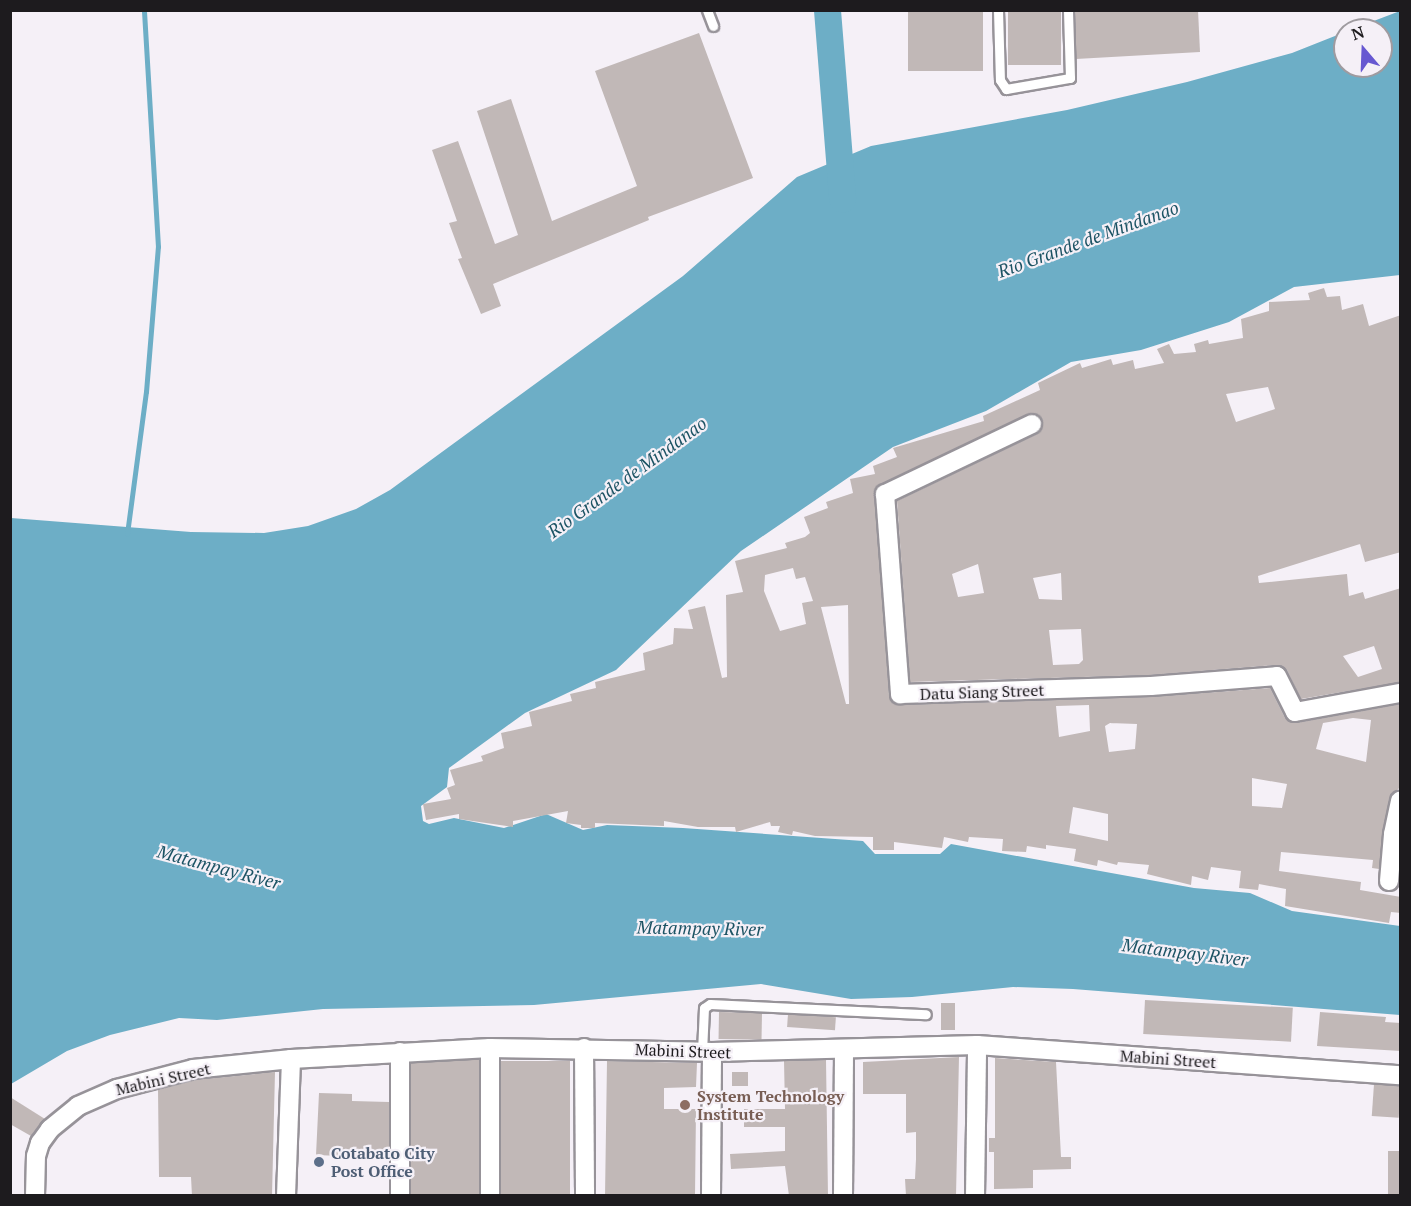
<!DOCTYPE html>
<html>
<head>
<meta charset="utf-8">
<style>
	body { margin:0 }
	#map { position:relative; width:1411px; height:1206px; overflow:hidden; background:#f5f0f7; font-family:"PT Serif",serif }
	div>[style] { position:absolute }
	.water>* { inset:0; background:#6daec6 }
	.stream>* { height:4.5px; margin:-2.25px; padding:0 2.25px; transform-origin:2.25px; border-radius:2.25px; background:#6daec6 }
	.river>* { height:27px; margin:-13.5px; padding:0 13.5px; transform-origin:13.5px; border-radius:13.5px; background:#6daec6 }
	.building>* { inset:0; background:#c1b8b7; transform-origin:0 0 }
	.roads { filter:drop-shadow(2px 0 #979399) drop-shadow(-2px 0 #979399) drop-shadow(0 2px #979399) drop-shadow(0 -2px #979399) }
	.service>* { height:9px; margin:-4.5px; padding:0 4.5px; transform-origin:4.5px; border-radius:4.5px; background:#fff }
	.minor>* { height:18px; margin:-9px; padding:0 9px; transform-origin:9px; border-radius:9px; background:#fff }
	.dots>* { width:16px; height:16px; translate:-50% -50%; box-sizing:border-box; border:3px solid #f5f0f7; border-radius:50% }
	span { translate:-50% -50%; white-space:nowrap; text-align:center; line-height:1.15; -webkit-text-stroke:4.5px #f5f0f7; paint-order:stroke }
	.street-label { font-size:16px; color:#1d1b1e }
	.education-label { font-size:16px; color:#785e54; font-weight:700 }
	.left { translate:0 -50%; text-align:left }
	.service-label { font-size:16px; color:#4e5e75; font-weight:700 }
	.water-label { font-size:18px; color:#1c5364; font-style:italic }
	.frame { position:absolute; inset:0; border:12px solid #1d1b1e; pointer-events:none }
	.north { position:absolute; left:1333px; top:18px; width:60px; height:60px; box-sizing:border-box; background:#f5f0f7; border:2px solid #9f9ba0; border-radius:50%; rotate:341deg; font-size:16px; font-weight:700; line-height:24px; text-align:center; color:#1d1b1e }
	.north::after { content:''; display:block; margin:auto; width:21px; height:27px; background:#6758d1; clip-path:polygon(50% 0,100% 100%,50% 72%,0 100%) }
</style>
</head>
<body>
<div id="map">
	<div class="water">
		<i style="clip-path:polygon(1400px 11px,1400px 275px,1294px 287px,1229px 322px,1141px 350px,1071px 362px,986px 411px,893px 447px,741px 551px,616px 670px,525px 713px,449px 768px,447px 787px,421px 806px,423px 821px,429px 824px,454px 818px,504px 828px,546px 814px,583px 830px,607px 825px,683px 828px,863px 841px,875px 854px,940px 854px,951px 844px,1194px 888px,1250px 893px,1292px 911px,1400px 926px,1400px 1015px,1073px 989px,1013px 987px,912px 997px,851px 999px,761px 984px,534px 1005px,323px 1009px,217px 1020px,179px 1018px,110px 1035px,67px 1051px,11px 1084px,11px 518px,191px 532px,264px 533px,308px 526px,356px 509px,390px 490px,683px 276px,797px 177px,871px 146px,1067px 110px,1187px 82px,1292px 53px,1345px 32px,1345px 66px,1381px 66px,1381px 30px,1350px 30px)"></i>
	</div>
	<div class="stream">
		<i style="left:127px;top:534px;width:143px;rotate:-82.4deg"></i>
		<i style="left:146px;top:392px;width:145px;rotate:-85.3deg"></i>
		<i style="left:158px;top:247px;width:237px;rotate:-93.4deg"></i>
	</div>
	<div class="river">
		<i style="left:827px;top:10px;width:189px;rotate:85.4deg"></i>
	</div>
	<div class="building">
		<i style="left:908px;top:10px;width:75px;height:61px"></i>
		<i style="left:1008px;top:10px;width:53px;height:55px"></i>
		<i style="clip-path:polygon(1075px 10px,1198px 10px,1200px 52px,1076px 59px)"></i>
		<i style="clip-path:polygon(699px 33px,753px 178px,648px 217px,649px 220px,493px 284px,501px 306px,481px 314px,458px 259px,462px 258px,449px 223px,457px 221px,432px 150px,458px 141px,495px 244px,518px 235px,477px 111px,511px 99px,552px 221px,637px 186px,595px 71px)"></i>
		<i style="clip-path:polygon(evenodd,1324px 288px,1327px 297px,1340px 296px,1342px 310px,1363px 304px,1369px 326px,1401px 315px,1401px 552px,1365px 562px,1360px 544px,1258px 576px,1259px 583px,1347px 574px,1349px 596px,1363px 592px,1365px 599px,1401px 588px,1401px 682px,1301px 699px,1287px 670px,1276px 665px,1150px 675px,910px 682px,897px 501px,1037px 434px,1042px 420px,1032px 413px,875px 489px,889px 695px,900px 705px,1151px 697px,1270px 688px,1285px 718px,1296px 723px,1401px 704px,1401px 786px,1389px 799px,1379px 869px,1372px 868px,1373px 860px,1281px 852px,1279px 871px,1361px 882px,1360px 890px,1401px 897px,1401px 913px,1391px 912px,1389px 923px,1285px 906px,1286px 889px,1259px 884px,1258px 890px,1239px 888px,1241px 871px,1211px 867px,1208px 880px,1192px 876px,1191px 885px,1147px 874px,1149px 865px,1118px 862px,1117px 865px,1098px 860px,1097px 866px,1074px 861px,1076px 849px,1046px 845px,1046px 849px,1027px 846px,1026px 852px,1002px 851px,1003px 839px,969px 837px,968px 842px,944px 837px,942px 848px,894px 842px,894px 850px,873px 850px,873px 837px,815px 836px,793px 831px,792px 835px,778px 832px,780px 826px,771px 826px,770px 822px,736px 832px,735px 827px,698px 827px,664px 821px,664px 826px,595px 823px,595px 828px,581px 828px,581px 825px,566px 823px,568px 811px,513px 821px,513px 827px,459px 819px,459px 814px,426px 820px,423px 804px,451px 799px,447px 788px,455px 785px,450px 770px,483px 761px,481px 756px,504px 748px,501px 733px,532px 726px,529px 712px,572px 701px,570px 694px,596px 688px,595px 682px,645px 670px,643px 653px,673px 644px,674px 628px,693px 629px,688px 610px,705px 606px,722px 678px,727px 677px,726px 595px,743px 592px,735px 561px,787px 548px,785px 543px,805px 537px,810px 533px,804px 517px,828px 508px,826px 502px,853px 493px,850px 479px,875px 474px,873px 466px,897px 457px,893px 448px,984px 421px,983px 416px,1040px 390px,1038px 383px,1080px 363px,1082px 368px,1111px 359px,1113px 365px,1133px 360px,1135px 369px,1164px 363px,1157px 349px,1169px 344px,1174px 354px,1196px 352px,1194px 344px,1208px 340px,1209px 344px,1243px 338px,1241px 319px,1269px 311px,1269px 302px,1310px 300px,1308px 293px,1324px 288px,1268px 387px,1275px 409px,1236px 422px,1226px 394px,1268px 387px,1324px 288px,978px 564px,984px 593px,958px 597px,952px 574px,978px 564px,1324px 288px,793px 568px,796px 579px,805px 577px,813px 601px,802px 603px,806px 624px,780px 631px,764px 591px,765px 575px,793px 568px,1324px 288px,1061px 573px,1062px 600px,1039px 599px,1033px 578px,1061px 573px,1324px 288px,848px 605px,849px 704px,846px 704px,821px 607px,848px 605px,1324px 288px,1081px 629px,1083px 660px,1079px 664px,1053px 665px,1049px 630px,1081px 629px,1324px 288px,1374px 646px,1382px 669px,1358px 677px,1343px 656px,1374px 646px,1324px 288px,1089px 705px,1090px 731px,1059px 737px,1056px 706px,1089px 705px,1324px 288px,1353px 718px,1371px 720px,1366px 762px,1316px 749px,1323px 723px,1353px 718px,1324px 288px,1110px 723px,1137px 724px,1135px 749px,1109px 752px,1105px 726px,1110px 723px,1324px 288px,1252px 778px,1287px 784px,1282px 808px,1252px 806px,1252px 778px,1324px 288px,1073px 807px,1108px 814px,1108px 841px,1069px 833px,1073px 807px)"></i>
		<i style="left:1145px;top:1000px;width:148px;height:34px;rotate:3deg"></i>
		<i style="left:941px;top:1003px;width:14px;height:27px"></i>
		<i style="left:719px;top:1012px;width:43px;height:27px;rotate:1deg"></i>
		<i style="clip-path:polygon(1320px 1012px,1386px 1017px,1385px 1022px,1401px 1023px,1401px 1051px,1317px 1046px)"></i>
		<i style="left:788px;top:1014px;width:48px;height:13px;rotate:4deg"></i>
		<i style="clip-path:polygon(959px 1057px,956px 1196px,906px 1196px,905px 1179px,915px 1179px,916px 1159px,916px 1132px,906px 1133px,906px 1094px,863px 1094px,863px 1062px)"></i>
		<i style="clip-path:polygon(995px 1058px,1056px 1062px,1061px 1157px,1071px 1157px,1071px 1169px,1033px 1170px,1033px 1188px,994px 1189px,994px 1152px,989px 1152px,989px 1138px,995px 1138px)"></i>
		<i style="left:479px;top:1060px;width:136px;height:68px;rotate:90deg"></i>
		<i style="clip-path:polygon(826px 1060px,828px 1196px,789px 1196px,785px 1166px,731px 1169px,730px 1154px,785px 1151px,785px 1127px,744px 1127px,744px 1109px,785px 1109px,784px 1061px)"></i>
		<i style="left:501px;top:1061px;width:69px;height:135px"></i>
		<i style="clip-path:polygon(607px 1061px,697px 1063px,696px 1087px,664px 1088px,664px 1109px,696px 1109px,695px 1196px,605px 1196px)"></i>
		<i style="clip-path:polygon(275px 1072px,272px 1196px,192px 1196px,191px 1177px,159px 1177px,158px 1090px,195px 1080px)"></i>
		<i style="left:748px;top:1072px;width:14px;height:16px;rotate:90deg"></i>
		<i style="left:1374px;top:1084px;width:27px;height:32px;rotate:4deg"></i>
		<i style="clip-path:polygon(319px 1093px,352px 1094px,352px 1101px,389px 1102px,389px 1158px,316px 1155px)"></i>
		<i style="clip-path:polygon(10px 1097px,45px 1119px,31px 1136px,10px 1124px)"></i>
		<i style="left:1388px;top:1151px;width:13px;height:45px"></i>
	</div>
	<div class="roads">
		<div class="service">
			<i style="left:707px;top:10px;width:17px;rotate:69deg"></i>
			<i style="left:998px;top:10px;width:70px;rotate:88.4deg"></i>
			<i style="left:1000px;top:80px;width:11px;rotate:56deg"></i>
			<i style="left:1006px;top:89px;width:65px;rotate:-9.8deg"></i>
			<i style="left:1070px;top:78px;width:68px;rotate:-91.7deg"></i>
			<i style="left:702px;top:1052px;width:44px;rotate:-87.4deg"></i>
			<i style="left:704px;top:1008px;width:7px;rotate:-34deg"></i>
			<i style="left:710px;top:1004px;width:216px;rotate:2.7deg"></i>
		</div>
		<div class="minor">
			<i style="left:1032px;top:424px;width:163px;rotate:154.5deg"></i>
			<i style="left:885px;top:494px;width:201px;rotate:85.7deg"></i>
			<i style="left:900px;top:694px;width:251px;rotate:-1.8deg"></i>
			<i style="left:1151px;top:686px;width:126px;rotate:-4.5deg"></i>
			<i style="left:1277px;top:676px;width:40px;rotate:63.4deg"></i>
			<i style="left:1295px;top:712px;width:107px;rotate:-10.3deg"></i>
			<i style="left:1389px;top:881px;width:47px;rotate:-85.1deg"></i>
			<i style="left:1393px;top:834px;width:34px;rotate:-78deg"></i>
			<i style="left:490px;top:1048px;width:148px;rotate:90deg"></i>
			<i style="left:584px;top:1048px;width:148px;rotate:89.6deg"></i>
			<i style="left:35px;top:1196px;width:40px;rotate:-88.6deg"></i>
			<i style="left:36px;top:1156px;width:14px;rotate:-73deg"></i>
			<i style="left:40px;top:1143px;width:17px;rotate:-54deg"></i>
			<i style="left:50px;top:1129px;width:36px;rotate:-39deg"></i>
			<i style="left:78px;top:1106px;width:43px;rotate:-23.6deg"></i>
			<i style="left:117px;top:1089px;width:79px;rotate:-14.7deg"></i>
			<i style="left:193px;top:1069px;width:99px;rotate:-5.8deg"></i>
			<i style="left:291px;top:1059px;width:199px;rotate:-3.2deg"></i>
			<i style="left:490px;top:1048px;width:222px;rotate:1deg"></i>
			<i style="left:712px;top:1052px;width:265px;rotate:-1.5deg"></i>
			<i style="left:977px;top:1045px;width:424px;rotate:4.1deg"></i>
			<i style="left:286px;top:1196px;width:137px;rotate:-87.9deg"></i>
			<i style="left:400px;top:1196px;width:144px;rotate:-90deg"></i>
			<i style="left:711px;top:1196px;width:144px;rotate:-89.6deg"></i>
			<i style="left:843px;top:1196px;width:145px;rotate:-89.6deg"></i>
			<i style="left:975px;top:1196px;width:151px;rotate:-89.2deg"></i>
		</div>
	</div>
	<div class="dots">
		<i style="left:685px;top:1105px;background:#8d6e63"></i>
		<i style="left:319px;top:1162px;background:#5c6f8a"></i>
	</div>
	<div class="street-label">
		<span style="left:982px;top:692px;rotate:-2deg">Datu Siang Street</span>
		<span style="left:683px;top:1051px;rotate:2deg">Mabini Street</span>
		<span style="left:1168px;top:1059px;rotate:4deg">Mabini Street</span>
		<span style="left:163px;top:1079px;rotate:-13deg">Mabini Street</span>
	</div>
	<div class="education-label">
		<span class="left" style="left:697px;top:1105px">System Technology<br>Institute</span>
	</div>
	<div class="service-label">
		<span class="left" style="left:331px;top:1162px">Cotabato City<br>Post Office</span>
	</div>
	<div class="water-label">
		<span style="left:1088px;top:239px;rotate:-20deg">Rio Grande de Mindanao</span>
		<span style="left:627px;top:477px;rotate:-36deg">Rio Grande de Mindanao</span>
		<span style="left:219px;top:867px;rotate:15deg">Matampay River</span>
		<span style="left:700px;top:928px;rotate:1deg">Matampay River</span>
		<span style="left:1185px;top:952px;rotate:7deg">Matampay River</span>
	</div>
	<div class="frame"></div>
	<div class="north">N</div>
</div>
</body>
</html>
